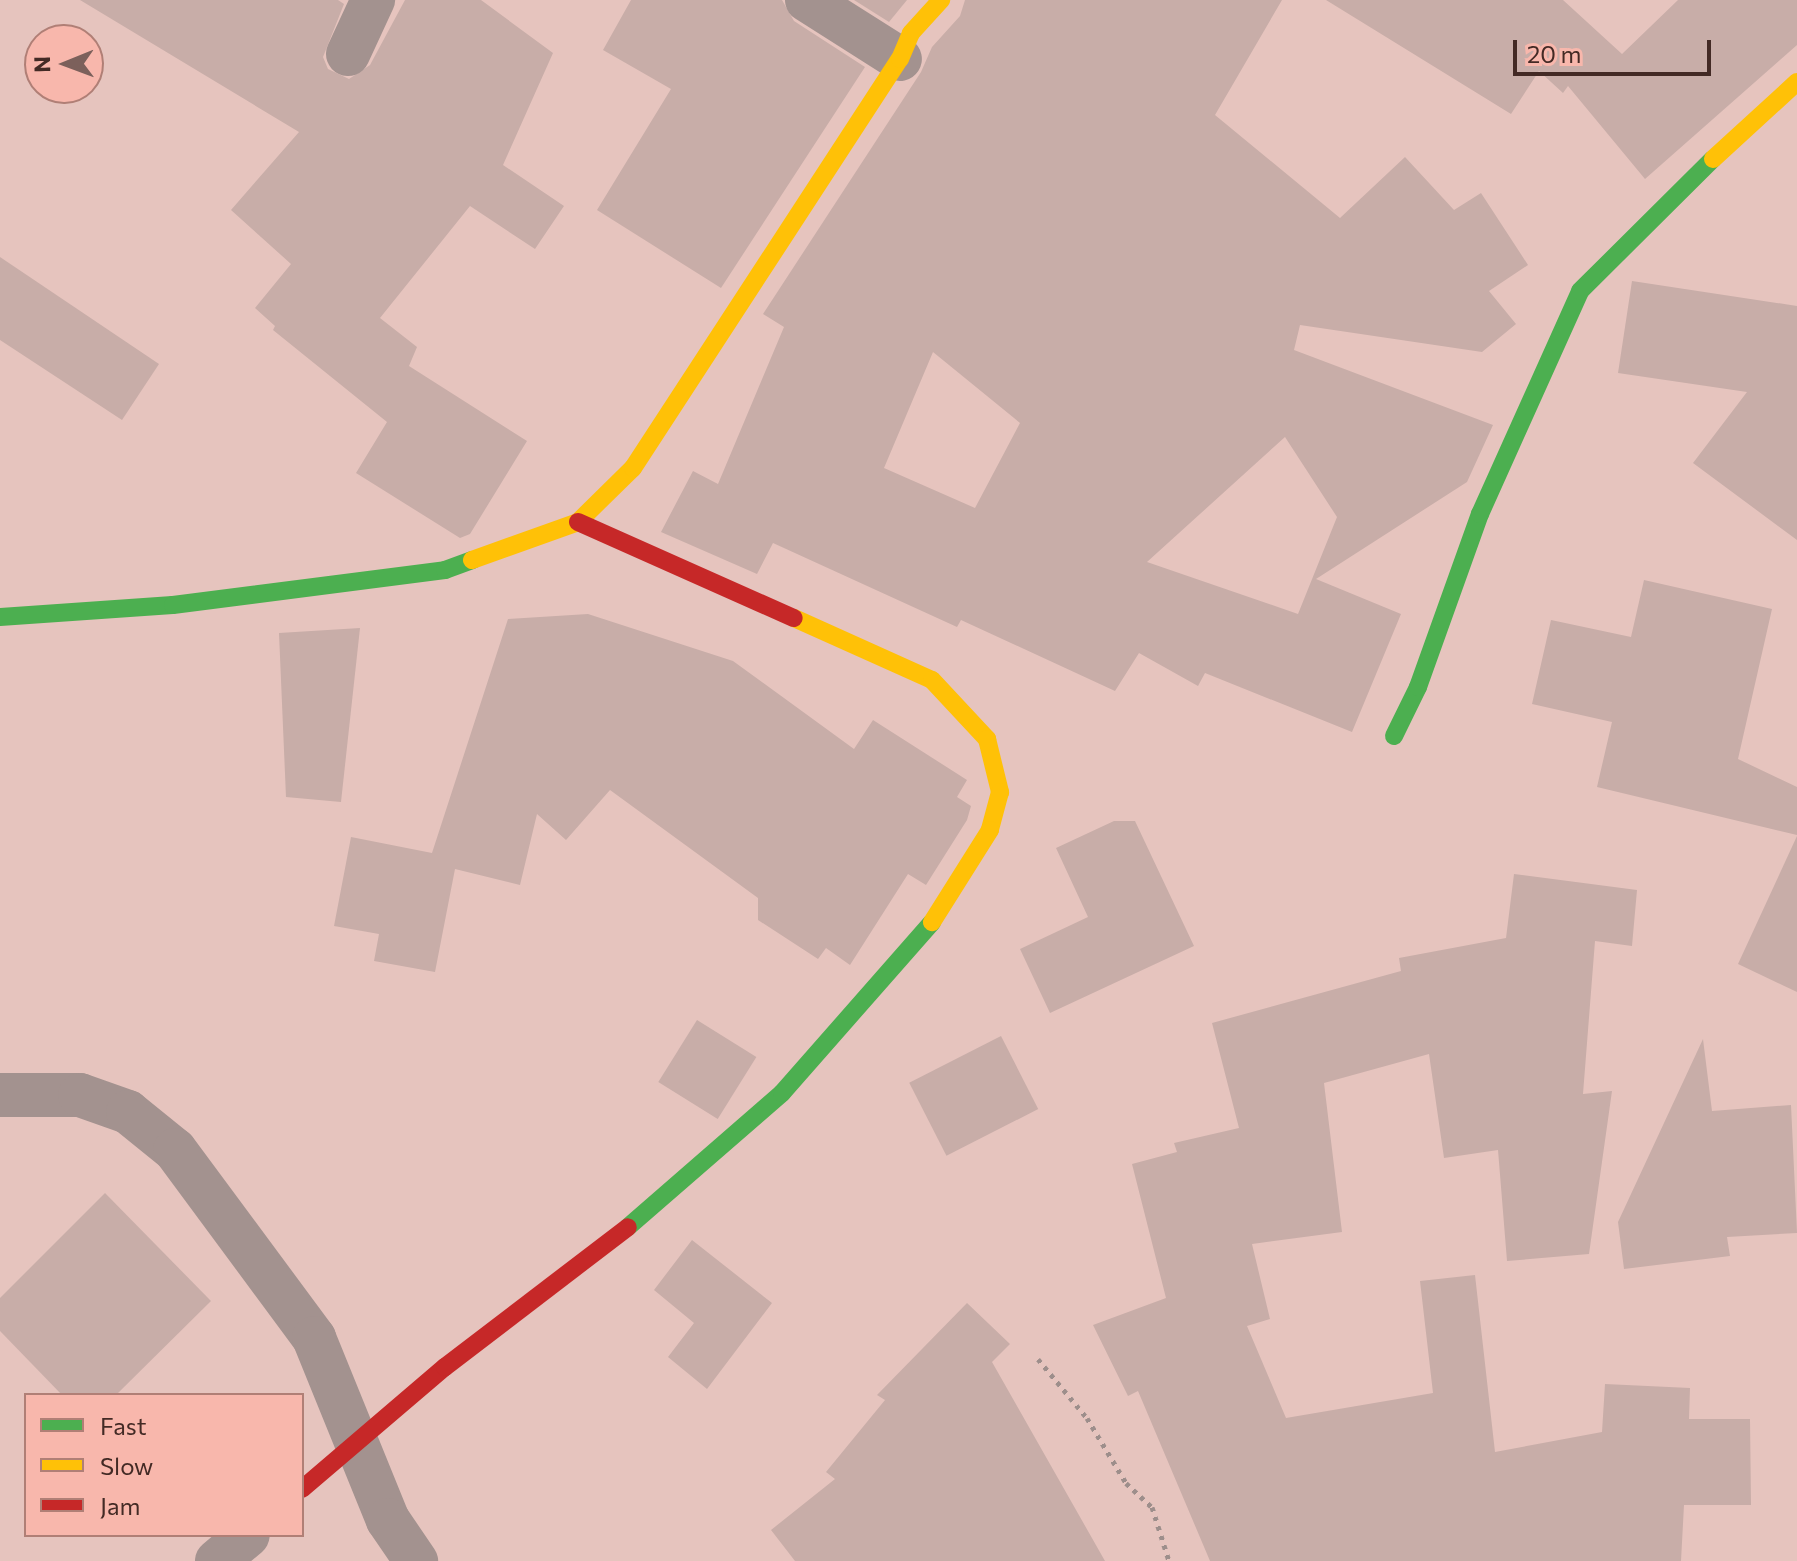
<!DOCTYPE html>
<html>
<head>
<meta charset="utf-8">
<style>
	body { margin:0 }
	#map { position:relative; width:1797px; height:1561px; overflow:hidden; background:#e6c4be; font-family:Commissioner,sans-serif }
	div>[style] { position:absolute }
	.building>* { inset:0; background:#c8ada8; transform-origin:0 0 }
	.path>* { height:5px; margin-top:-2.5px; transform-origin:0; background:repeating-linear-gradient(90deg,#9d8e8b 0 4px,transparent 0 10px) }
	.street>* { height:44px; margin:-22px; padding:0 22px; transform-origin:22px; border-radius:22px; background:#a3928f }
	.fast>* { height:18px; margin:-9px; padding:0 9px; transform-origin:9px; border-radius:9px; background:#4caf50 }
	.slow>* { height:18px; margin:-9px; padding:0 9px; transform-origin:9px; border-radius:9px; background:#ffc107 }
	.jam>* { height:18px; margin:-9px; padding:0 9px; transform-origin:9px; border-radius:9px; background:#c62828 }
	span { translate:-50% -50%; white-space:nowrap; text-align:center; line-height:1.15; -webkit-text-stroke:6px #f8b7ac; paint-order:stroke }
	.legend { position:absolute; left:24px; top:1393px; width:280px; height:144px; box-sizing:border-box; background:#f8b7ac; border:2px solid #b07f76; margin:0; padding:10px 14px; list-style:none; font-size:24px; color:#432a25 }
	.legend li { display:flex; align-items:center; gap:16px; height:40px }
	.legend b { width:40px; border:2px solid #b07f76 }
	.north { position:absolute; left:24px; top:24px; width:80px; height:80px; box-sizing:border-box; background:#f8b7ac; border:2px solid #b07f76; border-radius:50%; rotate:269deg; font-size:22px; font-weight:700; line-height:32px; text-align:center; color:#432a25 }
	.north::after { content:''; display:block; margin:auto; width:28px; height:36px; background:#7c605b; clip-path:polygon(50% 0,100% 100%,50% 72%,0 100%) }
	.scale { position:absolute; left:1513px; top:40px; width:198px; height:36px; box-sizing:border-box; border:4px solid #432a25; border-top:0; padding-left:10px; font-size:24px; line-height:28px; white-space:nowrap; color:#432a25; -webkit-text-stroke:6px #f8b7ac; paint-order:stroke }
</style>
</head>
<body>
<div id="map">
	<div class="building">
		<i style="clip-path:polygon(80px 0,338px 0,344px 4px,323px 57px,328px 69px,349px 79px,370px 65px,405px 0,481px 0,553px 53px,503px 165px,564px 206px,535px 249px,470px 206px,380px 318px,417px 347px,409px 366px,527px 441px,470px 534px,460px 538px,356px 473px,387px 422px,273px 330px,275px 326px,255px 308px,291px 264px,231px 210px,299px 132px)"></i>
		<i style="clip-path:polygon(631px 0,782px 0,794px 21px,865px 67px,721px 288px,597px 210px,671px 89px,603px 50px)"></i>
		<i style="clip-path:polygon(854px 0,907px 0,889px 22px)"></i>
		<i style="clip-path:polygon(evenodd,965px 0,1282px 0,1215px 115px,1340px 218px,1405px 157px,1454px 210px,1481px 193px,1528px 265px,1489px 291px,1516px 324px,1482px 352px,1300px 325px,1294px 350px,1493px 425px,1467px 482px,1316px 579px,1401px 614px,1352px 732px,1205px 673px,1198px 686px,1139px 653px,1115px 691px,961px 620px,957px 627px,773px 543px,757px 574px,661px 532px,693px 471px,718px 484px,784px 327px,763px 314px,921px 72px,932px 47px,960px 16px,965px 0,933px 352px,1020px 423px,975px 508px,884px 468px,933px 352px,965px 0,1285px 437px,1337px 517px,1298px 614px,1147px 562px,1285px 437px)"></i>
		<i style="clip-path:polygon(1326px 0,1563px 0,1622px 54px,1678px 0,1797px 0,1797px 45px,1645px 179px,1568px 86px,1563px 93px,1539px 71px,1511px 114px)"></i>
		<i style="clip-path:polygon(0 257px,159px 364px,122px 420px,0 340px)"></i>
		<i style="clip-path:polygon(1632px 281px,1797px 306px,1797px 540px,1693px 463px,1747px 392px,1618px 373px)"></i>
		<i style="clip-path:polygon(1644px 580px,1772px 609px,1738px 759px,1797px 787px,1797px 835px,1597px 787px,1612px 722px,1532px 704px,1551px 620px,1631px 637px)"></i>
		<i style="clip-path:polygon(588px 614px,733px 661px,854px 749px,873px 720px,967px 780px,957px 797px,971px 806px,967px 820px,926px 885px,908px 874px,850px 965px,826px 948px,818px 959px,758px 920px,758px 898px,610px 790px,566px 840px,537px 814px,520px 885px,455px 869px,435px 972px,374px 961px,379px 934px,334px 926px,351px 837px,432px 853px,508px 619px)"></i>
		<i style="clip-path:polygon(360px 628px,341px 802px,286px 797px,279px 633px)"></i>
		<i style="clip-path:polygon(1114px 821px,1135px 821px,1194px 946px,1050px 1013px,1020px 949px,1088px 917px,1056px 848px)"></i>
		<i style="clip-path:polygon(1797px 836px,1797px 992px,1738px 964px)"></i>
		<i style="clip-path:polygon(1514px 874px,1637px 890px,1632px 946px,1595px 941px,1583px 1094px,1612px 1091px,1589px 1254px,1507px 1261px,1498px 1150px,1444px 1158px,1429px 1054px,1324px 1083px,1342px 1232px,1252px 1244px,1270px 1319px,1247px 1326px,1286px 1418px,1433px 1393px,1420px 1281px,1475px 1275px,1495px 1452px,1602px 1432px,1605px 1384px,1690px 1388px,1689px 1419px,1750px 1419px,1751px 1505px,1684px 1505px,1681px 1561px,1210px 1561px,1138px 1391px,1128px 1396px,1093px 1325px,1166px 1298px,1132px 1164px,1177px 1152px,1174px 1143px,1239px 1128px,1212px 1023px,1401px 971px,1399px 958px,1506px 938px)"></i>
		<i style="left:697px;top:1020px;width:70px;height:73px;rotate:32deg"></i>
		<i style="left:1001px;top:1036px;width:82px;height:103px;rotate:63deg"></i>
		<i style="clip-path:polygon(1703px 1039px,1712px 1111px,1791px 1105px,1797px 1233px,1727px 1237px,1730px 1256px,1624px 1269px,1618px 1222px)"></i>
		<i style="clip-path:polygon(105px 1193px,211px 1301px,116px 1395px,62px 1395px,0 1331px,0 1298px)"></i>
		<i style="clip-path:polygon(692px 1240px,772px 1303px,707px 1389px,668px 1357px,694px 1323px,654px 1290px)"></i>
		<i style="clip-path:polygon(967px 1303px,1010px 1344px,992px 1362px,1105px 1561px,795px 1561px,771px 1530px,835px 1479px,826px 1472px,885px 1400px,877px 1395px)"></i>
	</div>
	<div class="path">
		<i style="left:1038px;top:1359px;width:77px;rotate:50.3deg"></i>
		<i style="left:1087px;top:1418px;width:76px;rotate:59deg"></i>
		<i style="left:1126px;top:1483px;width:35px;rotate:43deg"></i>
		<i style="left:1152px;top:1507px;width:57px;rotate:72.5deg"></i>
	</div>
	<div class="street">
		<i style="left:807px;top:0;width:110px;rotate:32.4deg"></i>
		<i style="left:348px;top:54px;width:60px;rotate:-65.2deg"></i>
		<i style="left:0;top:1095px;width:80px"></i>
		<i style="left:80px;top:1095px;width:51px;rotate:19.5deg"></i>
		<i style="left:128px;top:1112px;width:60px;rotate:39deg"></i>
		<i style="left:175px;top:1150px;width:234px;rotate:53.5deg"></i>
		<i style="left:314px;top:1338px;width:196px;rotate:67.9deg"></i>
		<i style="left:388px;top:1520px;width:50px;rotate:55.7deg"></i>
		<i style="left:217px;top:1561px;width:40px;rotate:-40deg"></i>
	</div>
	<div class="fast">
		<i style="left:0;top:617px;width:173px;rotate:-4deg"></i>
		<i style="left:173px;top:605px;width:274px;rotate:-7.3deg"></i>
		<i style="left:445px;top:570px;width:29px;rotate:-20deg"></i>
		<i style="left:1394px;top:736px;width:55px;rotate:-63.9deg"></i>
		<i style="left:1418px;top:687px;width:184px;rotate:-70.3deg"></i>
		<i style="left:1480px;top:514px;width:244px;rotate:-65.8deg"></i>
		<i style="left:1580px;top:291px;width:187px;rotate:-44.8deg"></i>
		<i style="left:628px;top:1227px;width:204px;rotate:-41deg"></i>
		<i style="left:782px;top:1093px;width:227px;rotate:-48.7deg"></i>
	</div>
	<div class="slow">
		<i style="left:1713px;top:159px;width:114px;rotate:-42.5deg"></i>
		<i style="left:472px;top:560px;width:113px;rotate:-19.7deg"></i>
		<i style="left:578px;top:522px;width:77px;rotate:-44.5deg"></i>
		<i style="left:633px;top:468px;width:488px;rotate:-56.9deg"></i>
		<i style="left:900px;top:59px;width:28px;rotate:-67deg"></i>
		<i style="left:911px;top:33px;width:45px;rotate:-47.7deg"></i>
		<i style="left:794px;top:618px;width:151px;rotate:24.2deg"></i>
		<i style="left:932px;top:680px;width:81px;rotate:47deg"></i>
		<i style="left:987px;top:739px;width:55px;rotate:76.2deg"></i>
		<i style="left:1000px;top:792px;width:39px;rotate:105deg"></i>
		<i style="left:990px;top:830px;width:109px;rotate:122.2deg"></i>
	</div>
	<div class="jam">
		<i style="left:578px;top:522px;width:236px;rotate:24deg"></i>
		<i style="left:302px;top:1489px;width:188px;rotate:-40.5deg"></i>
		<i style="left:445px;top:1367px;width:230px;rotate:-37.4deg"></i>
	</div>
	<ul class="legend">
	<li><b style="height:10px;background:#4caf50"></b>Fast</li>
	<li><b style="height:10px;background:#ffc107"></b>Slow</li>
	<li><b style="height:10px;background:#c62828"></b>Jam</li>
	</ul>
	<div class="north">N</div>
	<div class="scale">20 m</div>
</div>
</body>
</html>
